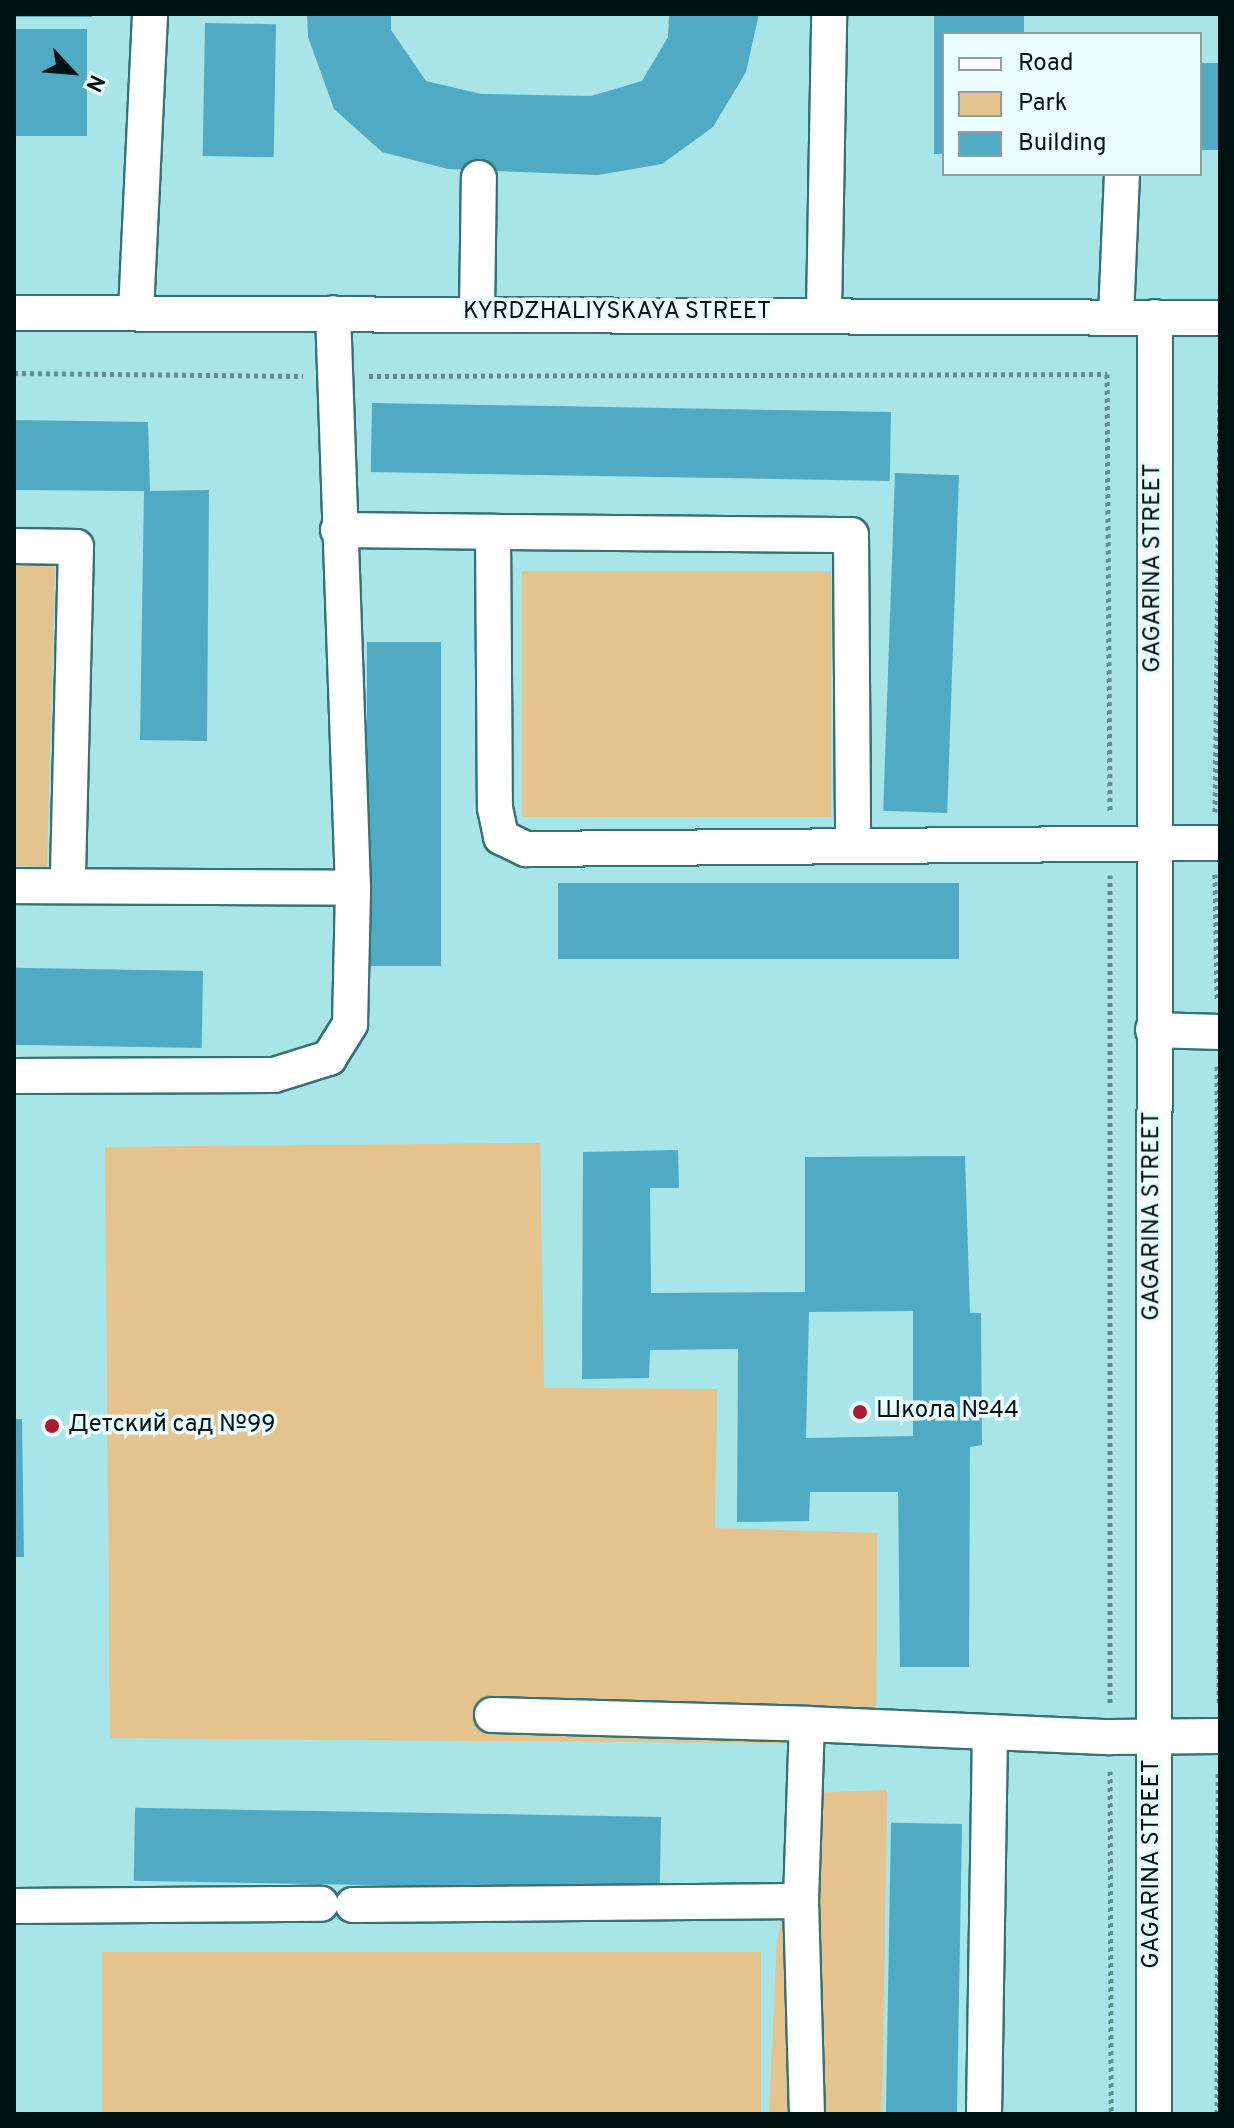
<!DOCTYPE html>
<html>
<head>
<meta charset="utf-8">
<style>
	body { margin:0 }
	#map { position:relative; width:1234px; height:2128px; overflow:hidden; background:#a7e5e8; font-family:Overpass,sans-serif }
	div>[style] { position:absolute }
	.green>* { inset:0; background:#e5c38c; transform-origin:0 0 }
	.building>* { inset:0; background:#50aac4; transform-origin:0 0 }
	.path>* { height:5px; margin-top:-2.5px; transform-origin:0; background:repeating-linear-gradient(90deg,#638e90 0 4px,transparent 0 8px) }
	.roads { filter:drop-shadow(2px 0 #367275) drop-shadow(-2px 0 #367275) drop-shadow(0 2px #367275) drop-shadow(0 -2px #367275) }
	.minor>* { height:34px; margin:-17px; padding:0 17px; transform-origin:17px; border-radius:17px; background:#fff }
	.dots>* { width:22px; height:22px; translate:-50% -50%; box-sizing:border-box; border:4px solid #ebfdfe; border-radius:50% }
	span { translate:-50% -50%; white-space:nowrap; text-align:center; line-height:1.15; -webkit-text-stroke:7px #ebfdfe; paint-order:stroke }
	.street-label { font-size:24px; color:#001112 }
	.poi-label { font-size:24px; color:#001112 }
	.left { translate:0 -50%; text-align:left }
	.frame { position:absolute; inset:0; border:16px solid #001112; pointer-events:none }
	.legend { position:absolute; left:942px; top:32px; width:260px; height:144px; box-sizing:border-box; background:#ebfdfe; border:2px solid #8d9fa0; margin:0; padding:10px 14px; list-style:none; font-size:24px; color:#001112 }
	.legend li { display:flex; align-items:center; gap:16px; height:40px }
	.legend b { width:40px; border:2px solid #8d9fa0 }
	.north { position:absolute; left:32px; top:32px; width:80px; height:80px; -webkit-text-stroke:6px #ebfdfe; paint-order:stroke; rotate:116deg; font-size:22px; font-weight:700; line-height:32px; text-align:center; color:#001112 }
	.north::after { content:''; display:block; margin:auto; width:28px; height:36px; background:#001112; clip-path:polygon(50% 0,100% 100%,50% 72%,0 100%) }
</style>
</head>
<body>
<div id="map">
	<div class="green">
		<i style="clip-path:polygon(14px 565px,55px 565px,47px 867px,14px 866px)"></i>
		<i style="left:831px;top:571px;width:246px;height:309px;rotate:90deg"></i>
		<i style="clip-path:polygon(540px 1143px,544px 1388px,717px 1389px,715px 1528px,877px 1533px,876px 1744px,110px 1738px,105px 1147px)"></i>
		<i style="clip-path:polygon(887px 1790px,882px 2114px,769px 2114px,777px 1941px,810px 1793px)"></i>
		<i style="left:761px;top:1952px;width:162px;height:659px;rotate:90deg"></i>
	</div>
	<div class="building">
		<i style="left:14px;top:14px;width:78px;height:3px"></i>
		<i style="clip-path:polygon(307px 14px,391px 14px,391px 30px,426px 81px,481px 94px,591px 96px,642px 81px,668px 37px,669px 14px,759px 14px,746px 72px,713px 127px,662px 164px,598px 175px,448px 169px,382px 152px,334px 109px,308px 37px)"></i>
		<i style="clip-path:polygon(934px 14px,1024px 14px,1024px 34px,944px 34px,944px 154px,934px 154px)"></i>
		<i style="left:205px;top:23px;width:71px;height:133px;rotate:1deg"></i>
		<i style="left:14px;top:29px;width:73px;height:107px"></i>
		<i style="left:1200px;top:63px;width:20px;height:87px"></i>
		<i style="left:372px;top:403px;width:519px;height:69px;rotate:1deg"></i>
		<i style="clip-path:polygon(14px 420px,148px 422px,150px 491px,209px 490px,207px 741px,140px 740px,144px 491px,14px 490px)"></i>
		<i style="left:895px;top:473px;width:64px;height:338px;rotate:2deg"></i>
		<i style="left:367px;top:642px;width:74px;height:324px"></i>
		<i style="left:558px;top:883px;width:401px;height:76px"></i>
		<i style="left:203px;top:971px;width:77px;height:189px;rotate:91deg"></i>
		<i style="clip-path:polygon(evenodd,678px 1150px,679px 1188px,650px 1188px,651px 1293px,805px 1292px,805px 1157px,965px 1156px,970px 1313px,981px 1313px,982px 1445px,970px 1447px,969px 1667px,900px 1667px,898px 1492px,810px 1492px,809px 1521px,737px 1522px,738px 1349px,650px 1350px,649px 1378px,582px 1379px,583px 1152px,678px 1150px,913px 1311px,913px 1436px,806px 1438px,809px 1312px,913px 1311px)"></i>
		<i style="clip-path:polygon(14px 1419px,22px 1419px,24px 1557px,14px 1557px)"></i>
		<i style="left:661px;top:1817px;width:73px;height:526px;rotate:91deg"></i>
		<i style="left:962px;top:1824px;width:290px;height:71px;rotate:91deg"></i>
	</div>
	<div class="path">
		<i style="left:14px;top:373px;width:289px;rotate:0.6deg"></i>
		<i style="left:369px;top:376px;width:738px;rotate:-0.16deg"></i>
		<i style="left:1107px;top:374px;width:439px;rotate:89.6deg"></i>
		<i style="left:1215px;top:812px;width:440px;rotate:-89.3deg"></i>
		<i style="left:1215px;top:874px;width:126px;rotate:89.1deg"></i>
		<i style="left:1110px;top:875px;width:830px;rotate:90deg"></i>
		<i style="left:1217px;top:1066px;width:638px;rotate:89.82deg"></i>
		<i style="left:1110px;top:1771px;width:343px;rotate:89.8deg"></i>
		<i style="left:1217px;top:2114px;width:344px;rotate:-89.8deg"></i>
	</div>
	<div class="roads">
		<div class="minor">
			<i style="left:136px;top:312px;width:298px;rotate:-87.3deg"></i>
			<i style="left:14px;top:313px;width:1206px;rotate:0.24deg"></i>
			<i style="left:477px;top:313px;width:135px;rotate:-89.2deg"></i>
			<i style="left:824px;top:313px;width:299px;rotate:-89deg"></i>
			<i style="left:1116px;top:317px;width:143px;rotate:-87.6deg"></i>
			<i style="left:338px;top:530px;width:155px;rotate:0.7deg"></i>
			<i style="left:493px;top:532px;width:276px;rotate:89.6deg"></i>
			<i style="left:495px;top:808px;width:30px;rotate:78deg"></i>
			<i style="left:501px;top:837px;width:28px;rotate:26deg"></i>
			<i style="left:526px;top:849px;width:694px;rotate:-0.5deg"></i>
			<i style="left:493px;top:532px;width:358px;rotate:0.5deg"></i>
			<i style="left:851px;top:535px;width:311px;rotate:89.6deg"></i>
			<i style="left:14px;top:546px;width:62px;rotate:0.9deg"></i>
			<i style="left:76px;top:547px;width:339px;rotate:91.4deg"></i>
			<i style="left:14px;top:886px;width:339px;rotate:0.3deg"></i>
			<i style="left:1153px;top:1030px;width:67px;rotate:1.7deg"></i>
			<i style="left:14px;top:1076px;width:260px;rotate:-0.2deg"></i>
			<i style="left:274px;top:1075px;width:58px;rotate:-17.2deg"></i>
			<i style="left:329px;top:1058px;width:40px;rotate:-58deg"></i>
			<i style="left:350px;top:1024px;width:136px;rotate:-88.7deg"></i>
			<i style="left:353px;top:888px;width:575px;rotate:-91.99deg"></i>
			<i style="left:492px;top:1715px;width:315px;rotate:1.6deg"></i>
			<i style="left:801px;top:1901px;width:213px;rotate:88.4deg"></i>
			<i style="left:353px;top:1905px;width:448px;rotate:-0.5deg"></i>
			<i style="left:801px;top:1901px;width:177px;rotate:-88.1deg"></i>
			<i style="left:807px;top:1724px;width:303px;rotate:2.5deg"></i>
			<i style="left:1110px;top:1737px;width:110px;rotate:-0.5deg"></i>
			<i style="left:14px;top:1906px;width:307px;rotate:-0.4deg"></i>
			<i style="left:984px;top:2114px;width:382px;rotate:-89.1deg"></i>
			<i style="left:1154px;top:2114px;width:1797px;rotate:-89.97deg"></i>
		</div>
	</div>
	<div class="dots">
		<i style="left:860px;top:1412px;background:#ad1932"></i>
		<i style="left:52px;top:1426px;background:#ad1932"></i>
	</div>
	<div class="street-label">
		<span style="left:617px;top:313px">KYRDZHALIYSKAYA STREET</span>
		<span style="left:1154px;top:568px;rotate:-90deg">GAGARINA STREET</span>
		<span style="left:1153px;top:1216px;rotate:-90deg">GAGARINA STREET</span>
		<span style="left:1153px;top:1864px;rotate:-90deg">GAGARINA STREET</span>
	</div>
	<div class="poi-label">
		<span class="left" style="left:876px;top:1412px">Школа №44</span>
		<span class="left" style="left:68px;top:1426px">Детский сад №99</span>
	</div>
	<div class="frame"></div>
	<ul class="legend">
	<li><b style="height:10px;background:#fff"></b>Road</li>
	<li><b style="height:22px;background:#e5c38c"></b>Park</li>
	<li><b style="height:22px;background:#50aac4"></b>Building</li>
	</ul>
	<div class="north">N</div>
</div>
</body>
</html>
